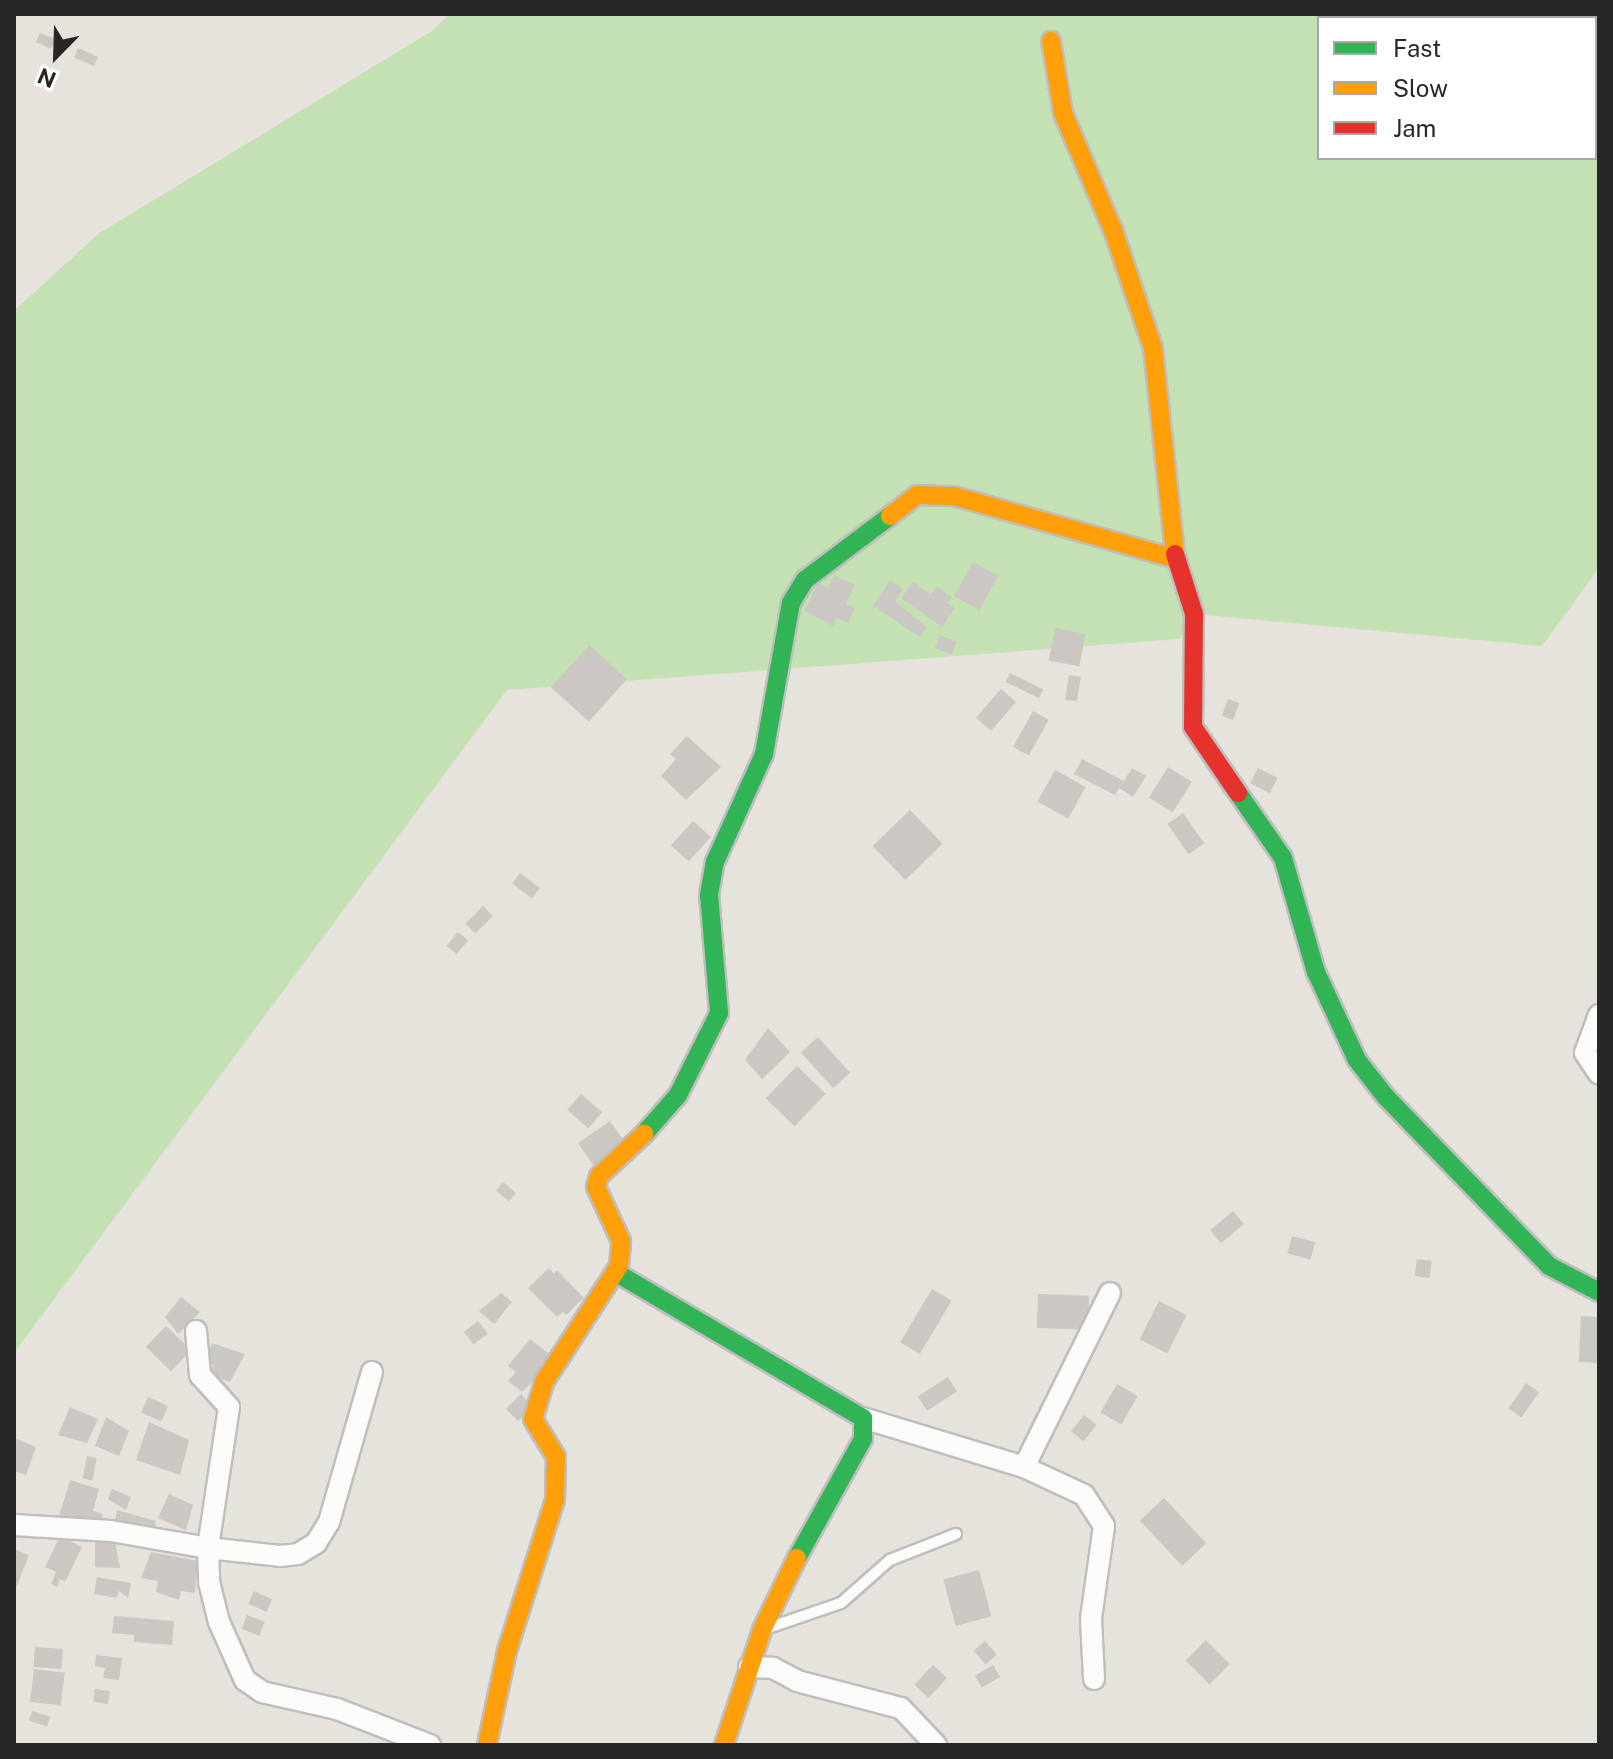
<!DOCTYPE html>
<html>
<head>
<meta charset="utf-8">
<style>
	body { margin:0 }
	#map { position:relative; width:1613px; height:1759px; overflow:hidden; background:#e6e2dc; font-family:"Public Sans",sans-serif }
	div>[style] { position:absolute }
	.green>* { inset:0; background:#c4e1b4 }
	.building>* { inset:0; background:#cbc8c3; transform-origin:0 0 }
	.roads { filter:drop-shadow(2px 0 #bfbebe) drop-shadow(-2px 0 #bfbebe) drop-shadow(0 2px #bfbebe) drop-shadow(0 -2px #bfbebe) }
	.lane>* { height:10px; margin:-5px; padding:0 5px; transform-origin:5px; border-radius:5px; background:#fbfbfa }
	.street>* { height:20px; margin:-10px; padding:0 10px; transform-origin:10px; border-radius:10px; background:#fbfbfa }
	.fast>* { height:18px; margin:-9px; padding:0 9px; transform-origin:9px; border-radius:9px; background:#30b455 }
	.slow>* { height:18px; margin:-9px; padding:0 9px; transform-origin:9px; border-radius:9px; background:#ff9f0a }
	.jam>* { height:18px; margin:-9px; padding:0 9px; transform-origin:9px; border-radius:9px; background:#e5322d }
	span { translate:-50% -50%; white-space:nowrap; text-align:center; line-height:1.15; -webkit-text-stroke:7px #fff; paint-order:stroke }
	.frame { position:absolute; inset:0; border:16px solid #272727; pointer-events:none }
	.legend { position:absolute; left:1317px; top:16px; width:280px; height:144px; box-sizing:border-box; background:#fff; border:2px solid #a9a9a9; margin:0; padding:10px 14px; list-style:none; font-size:24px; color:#272727 }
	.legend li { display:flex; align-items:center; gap:16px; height:40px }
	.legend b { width:40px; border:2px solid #a9a9a9 }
	.north { position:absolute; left:16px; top:16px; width:80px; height:80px; -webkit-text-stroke:6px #fff; paint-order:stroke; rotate:203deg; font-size:22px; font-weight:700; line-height:32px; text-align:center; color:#272727 }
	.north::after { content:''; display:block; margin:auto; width:28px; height:36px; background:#272727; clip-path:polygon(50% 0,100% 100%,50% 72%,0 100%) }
</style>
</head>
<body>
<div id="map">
	<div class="green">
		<i style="clip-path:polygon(evenodd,450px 14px,1599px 14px,1599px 568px,1542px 646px,1194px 614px,1179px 639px,507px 690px,14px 1353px,14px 311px,98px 234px,432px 31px,450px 14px,1319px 18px,1595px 18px,1595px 158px,1319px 158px,1319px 18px)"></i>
	</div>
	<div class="building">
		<i style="clip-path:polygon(40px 33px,56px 39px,51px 49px,36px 42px)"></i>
		<i style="left:78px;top:48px;width:22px;height:10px;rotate:24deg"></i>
		<i style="left:973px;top:562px;width:29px;height:39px;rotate:29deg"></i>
		<i style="clip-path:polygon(834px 575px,855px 585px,846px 604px,855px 608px,848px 623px,837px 618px,833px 626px,804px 611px,818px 583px,828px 588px)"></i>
		<i style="clip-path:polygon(890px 580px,903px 589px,895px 601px,927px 627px,920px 637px,873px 606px)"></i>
		<i style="clip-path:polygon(913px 582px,931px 594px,937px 586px,952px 597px,947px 603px,955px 608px,942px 627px,901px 598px)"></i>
		<i style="left:1055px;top:628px;width:31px;height:33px;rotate:11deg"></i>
		<i style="left:940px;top:635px;width:18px;height:14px;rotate:22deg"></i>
		<i style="left:589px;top:645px;width:51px;height:57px;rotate:42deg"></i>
		<i style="left:1010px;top:673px;width:37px;height:10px;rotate:26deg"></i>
		<i style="left:1069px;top:675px;width:12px;height:25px;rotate:9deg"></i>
		<i style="left:1001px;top:689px;width:20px;height:38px;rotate:41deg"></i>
		<i style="left:1228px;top:699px;width:12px;height:18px;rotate:20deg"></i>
		<i style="left:1033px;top:711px;width:18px;height:41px;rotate:29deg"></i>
		<i style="clip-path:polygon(687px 736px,721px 767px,686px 800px,661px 776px,676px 759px,670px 754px)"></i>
		<i style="clip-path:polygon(1082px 759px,1124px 781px,1132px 768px,1146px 776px,1133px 797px,1119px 788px,1115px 795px,1074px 774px)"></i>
		<i style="left:1168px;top:767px;width:28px;height:36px;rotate:32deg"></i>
		<i style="left:1258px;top:768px;width:22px;height:17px;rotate:27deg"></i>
		<i style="left:1055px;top:770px;width:35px;height:36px;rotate:29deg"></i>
		<i style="left:910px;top:810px;width:47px;height:52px;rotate:46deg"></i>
		<i style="left:1183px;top:813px;width:37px;height:19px;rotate:55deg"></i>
		<i style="left:693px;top:821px;width:24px;height:33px;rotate:42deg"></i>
		<i style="left:520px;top:873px;width:25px;height:13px;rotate:37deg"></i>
		<i style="left:483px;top:906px;width:14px;height:25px;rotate:45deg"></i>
		<i style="left:458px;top:932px;width:13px;height:18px;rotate:39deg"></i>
		<i style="clip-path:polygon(768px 1028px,790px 1052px,762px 1079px,745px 1060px)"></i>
		<i style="left:818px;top:1037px;width:48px;height:23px;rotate:48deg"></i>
		<i style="left:797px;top:1066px;width:40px;height:45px;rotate:44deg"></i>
		<i style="left:581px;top:1094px;width:28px;height:21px;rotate:41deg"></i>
		<i style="left:610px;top:1121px;width:32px;height:39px;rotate:55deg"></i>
		<i style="left:503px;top:1182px;width:17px;height:11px;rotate:40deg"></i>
		<i style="left:1233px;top:1211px;width:17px;height:30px;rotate:50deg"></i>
		<i style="left:1292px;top:1236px;width:24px;height:18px;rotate:15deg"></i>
		<i style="left:1417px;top:1259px;width:15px;height:17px;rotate:8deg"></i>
		<i style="clip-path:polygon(549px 1268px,554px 1274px,557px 1270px,584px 1298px,566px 1315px,563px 1312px,557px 1317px,528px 1288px)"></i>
		<i style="left:932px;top:1289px;width:23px;height:62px;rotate:31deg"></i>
		<i style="clip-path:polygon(501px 1293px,512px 1302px,494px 1324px,479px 1311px)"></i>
		<i style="left:1038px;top:1294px;width:51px;height:34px;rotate:2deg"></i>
		<i style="clip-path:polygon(181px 1297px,200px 1312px,178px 1334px,165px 1317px)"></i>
		<i style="left:1159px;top:1301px;width:31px;height:43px;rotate:27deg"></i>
		<i style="left:1581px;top:1316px;width:18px;height:46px;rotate:3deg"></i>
		<i style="left:478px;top:1321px;width:16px;height:18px;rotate:52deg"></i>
		<i style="left:166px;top:1326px;width:35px;height:29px;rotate:44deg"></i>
		<i style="clip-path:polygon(530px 1339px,556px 1359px,522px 1392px,508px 1381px,516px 1372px,508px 1366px)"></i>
		<i style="clip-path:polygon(212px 1343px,245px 1354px,230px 1382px,210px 1375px,213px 1365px,206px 1362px)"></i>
		<i style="left:948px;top:1377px;width:17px;height:36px;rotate:57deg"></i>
		<i style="left:1526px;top:1383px;width:16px;height:31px;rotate:35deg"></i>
		<i style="left:1117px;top:1384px;width:24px;height:33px;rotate:30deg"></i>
		<i style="clip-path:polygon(521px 1394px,535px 1409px,518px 1421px,506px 1409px)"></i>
		<i style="left:148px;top:1397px;width:22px;height:17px;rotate:24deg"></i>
		<i style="clip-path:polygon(70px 1407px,98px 1419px,87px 1443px,58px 1435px)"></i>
		<i style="left:1084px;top:1415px;width:16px;height:21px;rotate:38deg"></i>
		<i style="clip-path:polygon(106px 1417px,129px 1431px,119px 1456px,95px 1446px)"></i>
		<i style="clip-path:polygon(149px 1422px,189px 1440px,180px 1475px,136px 1460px)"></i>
		<i style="clip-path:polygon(14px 1438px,36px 1447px,26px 1475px,14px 1471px)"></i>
		<i style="left:87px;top:1456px;width:10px;height:23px;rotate:11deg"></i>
		<i style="clip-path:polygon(70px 1480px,99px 1489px,93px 1511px,103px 1514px,100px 1524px,59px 1516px)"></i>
		<i style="clip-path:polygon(112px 1489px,131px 1497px,126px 1510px,108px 1499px)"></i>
		<i style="clip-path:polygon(169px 1494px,193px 1505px,186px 1530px,158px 1518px)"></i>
		<i style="left:1164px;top:1498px;width:62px;height:33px;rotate:47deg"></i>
		<i style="clip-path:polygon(117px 1510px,156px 1521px,153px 1535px,114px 1528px)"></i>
		<i style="clip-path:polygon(60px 1536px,82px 1547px,65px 1582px,60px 1579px,57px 1587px,51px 1584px,56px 1572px,45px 1567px)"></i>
		<i style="clip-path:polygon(95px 1540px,115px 1541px,120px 1568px,95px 1567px)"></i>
		<i style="clip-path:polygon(14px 1549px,29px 1555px,17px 1586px,14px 1585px)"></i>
		<i style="clip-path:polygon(151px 1552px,198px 1561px,195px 1593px,181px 1591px,179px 1600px,156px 1592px,158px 1581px,141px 1578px)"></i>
		<i style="left:979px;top:1570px;width:48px;height:37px;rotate:75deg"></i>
		<i style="clip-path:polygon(97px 1577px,131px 1583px,128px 1598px,119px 1591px,117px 1598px,94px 1594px)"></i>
		<i style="left:254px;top:1591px;width:20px;height:14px;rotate:24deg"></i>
		<i style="left:247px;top:1615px;width:19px;height:15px;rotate:21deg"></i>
		<i style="clip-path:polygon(114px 1616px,174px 1621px,172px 1645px,134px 1642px,134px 1635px,112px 1633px)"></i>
		<i style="left:1206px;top:1640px;width:34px;height:29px;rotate:45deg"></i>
		<i style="left:985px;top:1641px;width:18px;height:15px;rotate:49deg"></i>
		<i style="left:35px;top:1647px;width:28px;height:20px;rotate:4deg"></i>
		<i style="clip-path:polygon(96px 1655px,122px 1658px,119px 1680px,103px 1678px,105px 1668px,95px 1666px)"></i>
		<i style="left:933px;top:1665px;width:19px;height:27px;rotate:43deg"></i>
		<i style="left:993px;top:1665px;width:14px;height:21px;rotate:60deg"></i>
		<i style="left:34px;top:1669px;width:31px;height:33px;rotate:7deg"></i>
		<i style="left:95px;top:1689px;width:15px;height:13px;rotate:8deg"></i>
		<i style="left:32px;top:1711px;width:19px;height:10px;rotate:18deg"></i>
	</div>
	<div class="roads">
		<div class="lane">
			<i style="left:768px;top:1628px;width:77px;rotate:-18.9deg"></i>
			<i style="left:841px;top:1603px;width:65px;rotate:-41.3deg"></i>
			<i style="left:890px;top:1560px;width:71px;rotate:-21.5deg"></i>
		</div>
		<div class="street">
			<i style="left:1599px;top:1015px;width:40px;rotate:110.2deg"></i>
			<i style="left:1585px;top:1053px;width:25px;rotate:56deg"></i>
			<i style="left:196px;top:1331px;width:44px;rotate:84.8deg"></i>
			<i style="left:200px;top:1375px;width:43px;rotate:47.8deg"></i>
			<i style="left:229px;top:1407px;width:143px;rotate:98.5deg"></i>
			<i style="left:208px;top:1548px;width:72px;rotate:6.3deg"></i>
			<i style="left:280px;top:1556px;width:18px;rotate:-6deg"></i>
			<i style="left:298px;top:1554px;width:21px;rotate:-31deg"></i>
			<i style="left:316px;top:1543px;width:25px;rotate:-58deg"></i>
			<i style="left:329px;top:1522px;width:156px;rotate:-74deg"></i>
			<i style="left:863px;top:1418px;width:168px;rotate:16.9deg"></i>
			<i style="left:1024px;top:1467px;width:66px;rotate:25deg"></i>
			<i style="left:1084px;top:1495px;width:37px;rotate:57deg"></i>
			<i style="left:1104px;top:1526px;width:94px;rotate:98deg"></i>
			<i style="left:1091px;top:1619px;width:60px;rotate:87.1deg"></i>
			<i style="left:1024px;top:1467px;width:194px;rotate:-63.7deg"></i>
			<i style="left:14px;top:1525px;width:97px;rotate:3.5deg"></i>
			<i style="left:111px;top:1531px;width:98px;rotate:9.9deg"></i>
			<i style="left:208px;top:1548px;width:34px;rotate:88deg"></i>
			<i style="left:209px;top:1582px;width:41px;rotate:76deg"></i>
			<i style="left:219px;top:1622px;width:64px;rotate:65.9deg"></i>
			<i style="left:245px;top:1680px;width:21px;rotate:35deg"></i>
			<i style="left:262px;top:1692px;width:77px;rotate:12.8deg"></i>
			<i style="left:337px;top:1709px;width:100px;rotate:21.2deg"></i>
			<i style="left:749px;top:1667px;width:24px;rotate:2deg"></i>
			<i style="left:773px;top:1668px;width:27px;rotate:28deg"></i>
			<i style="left:797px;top:1681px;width:107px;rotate:14.6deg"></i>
			<i style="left:901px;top:1708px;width:51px;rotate:46.6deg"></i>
		</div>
		<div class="fast">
			<i style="left:1238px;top:793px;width:79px;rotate:55.3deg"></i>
			<i style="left:1283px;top:858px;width:119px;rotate:73.9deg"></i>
			<i style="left:1316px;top:972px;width:97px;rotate:65deg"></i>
			<i style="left:1357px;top:1060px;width:46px;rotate:52.1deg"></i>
			<i style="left:1385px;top:1096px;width:236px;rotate:46deg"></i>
			<i style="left:1549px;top:1266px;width:56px;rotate:27.5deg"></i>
			<i style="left:644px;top:1134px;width:52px;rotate:-48.9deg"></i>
			<i style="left:678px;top:1095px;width:92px;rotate:-63.4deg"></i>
			<i style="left:719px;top:1013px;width:118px;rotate:-94.8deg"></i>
			<i style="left:709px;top:895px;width:34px;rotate:-80deg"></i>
			<i style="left:715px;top:862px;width:119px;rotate:-65.6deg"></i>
			<i style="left:764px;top:754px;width:153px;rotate:-79.9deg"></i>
			<i style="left:791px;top:603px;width:27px;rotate:-59deg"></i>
			<i style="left:805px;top:580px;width:106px;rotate:-37deg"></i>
			<i style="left:615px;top:1272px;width:288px;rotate:30.5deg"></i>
			<i style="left:863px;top:1418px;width:21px;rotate:90deg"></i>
			<i style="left:863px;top:1439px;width:136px;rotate:119deg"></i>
		</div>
		<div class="slow">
			<i style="left:1051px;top:41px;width:73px;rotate:80.5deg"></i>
			<i style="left:1063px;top:113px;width:127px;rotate:66.9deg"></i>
			<i style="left:1113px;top:230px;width:125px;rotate:71.3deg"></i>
			<i style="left:1153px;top:348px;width:207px;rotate:83.9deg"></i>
			<i style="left:890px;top:516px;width:34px;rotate:-38deg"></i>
			<i style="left:917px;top:495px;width:37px;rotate:2deg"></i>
			<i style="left:954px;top:496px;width:231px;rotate:15.8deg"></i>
			<i style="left:487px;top:1745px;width:96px;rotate:-78deg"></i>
			<i style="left:507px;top:1651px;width:158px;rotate:-72.4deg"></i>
			<i style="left:555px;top:1500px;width:43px;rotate:-88.7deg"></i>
			<i style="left:556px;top:1457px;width:44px;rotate:-121.2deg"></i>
			<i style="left:533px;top:1419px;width:39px;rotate:-73deg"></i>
			<i style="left:544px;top:1382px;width:138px;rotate:-57.1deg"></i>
			<i style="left:619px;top:1266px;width:25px;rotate:-85deg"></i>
			<i style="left:621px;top:1241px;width:60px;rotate:-114.8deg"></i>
			<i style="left:596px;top:1187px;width:11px;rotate:-75deg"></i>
			<i style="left:599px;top:1176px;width:62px;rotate:-43deg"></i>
			<i style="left:724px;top:1745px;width:121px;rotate:-71.7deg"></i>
			<i style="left:762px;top:1630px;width:80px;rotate:-64.1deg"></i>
		</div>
		<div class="jam">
			<i style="left:1175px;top:554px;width:63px;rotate:72.4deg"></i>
			<i style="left:1194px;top:614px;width:113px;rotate:90.5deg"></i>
			<i style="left:1193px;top:727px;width:80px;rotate:55.7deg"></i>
		</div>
	</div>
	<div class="frame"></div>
	<ul class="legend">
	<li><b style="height:10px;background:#30b455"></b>Fast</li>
	<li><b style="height:10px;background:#ff9f0a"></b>Slow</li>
	<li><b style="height:10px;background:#e5322d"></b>Jam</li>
	</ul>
	<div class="north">N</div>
</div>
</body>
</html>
